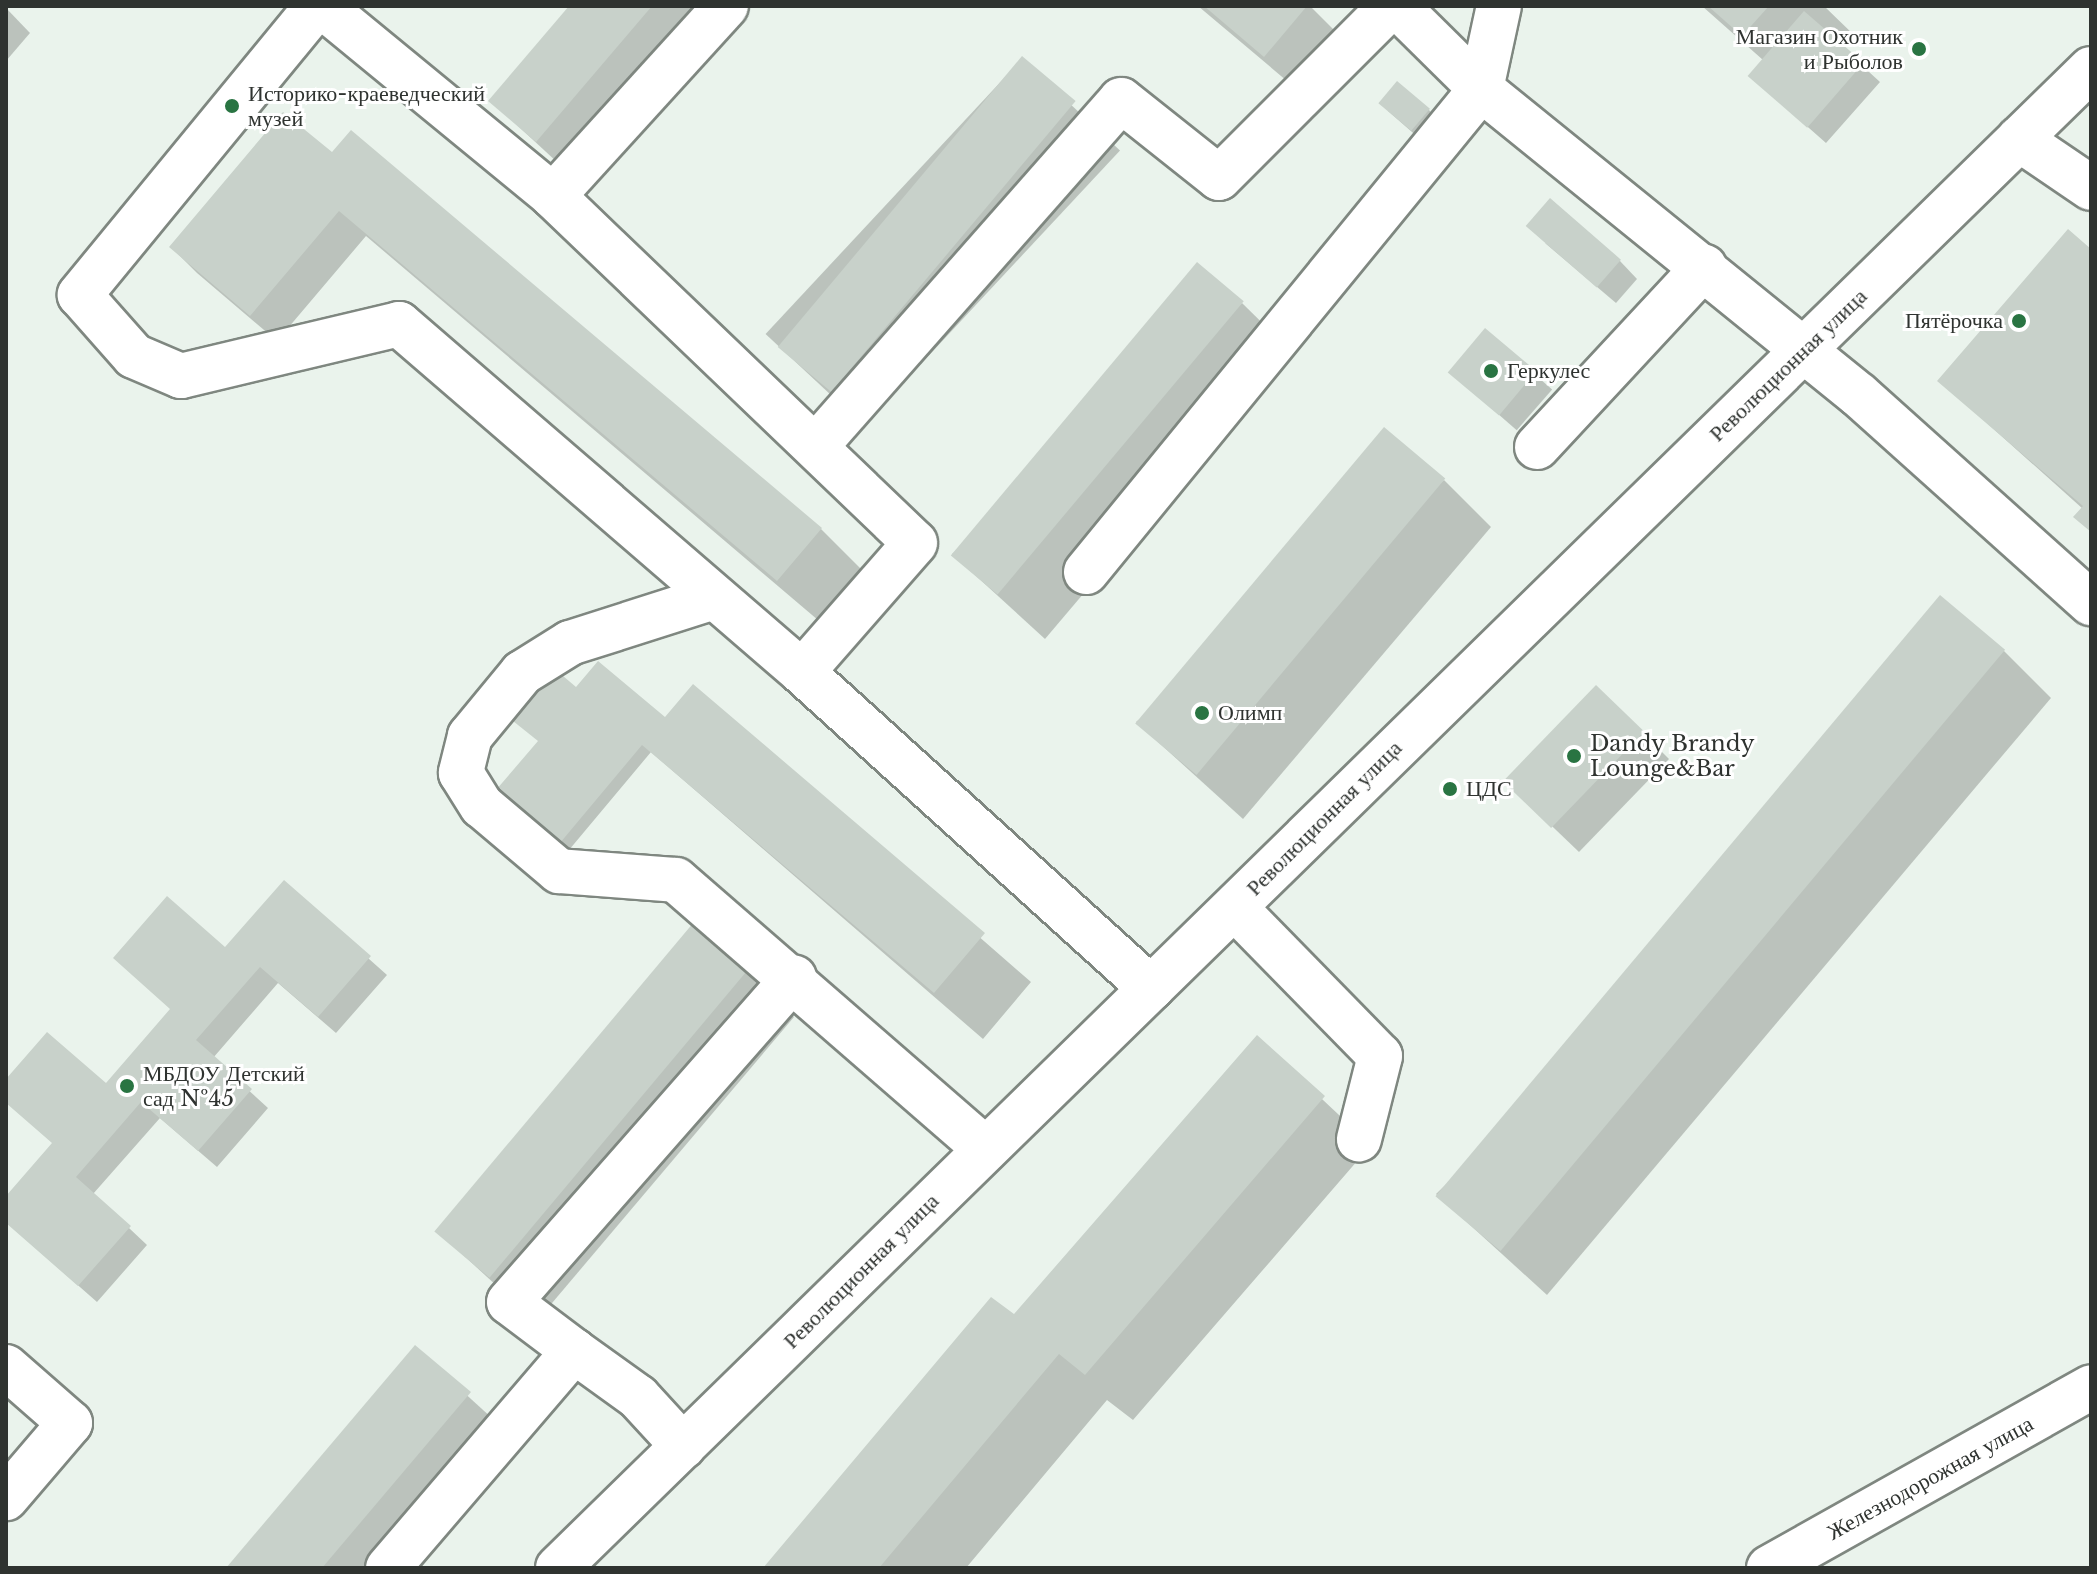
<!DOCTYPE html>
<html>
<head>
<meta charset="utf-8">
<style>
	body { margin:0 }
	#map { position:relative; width:2097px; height:1574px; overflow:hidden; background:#eaf3ec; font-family:"Libre Baskerville",serif }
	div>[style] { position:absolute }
	.shadow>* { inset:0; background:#0003; transform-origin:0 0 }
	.building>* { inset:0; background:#c8d1ca; transform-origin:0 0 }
	.roads { filter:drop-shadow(2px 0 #7f8780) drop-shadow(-2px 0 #7f8780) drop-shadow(0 2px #7f8780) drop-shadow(0 -2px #7f8780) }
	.minor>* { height:44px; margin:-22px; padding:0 22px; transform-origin:22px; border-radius:22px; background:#fff }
	.major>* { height:44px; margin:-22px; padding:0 22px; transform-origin:22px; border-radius:22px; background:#fff }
	.dots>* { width:22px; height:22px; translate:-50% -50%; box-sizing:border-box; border:4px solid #fff; border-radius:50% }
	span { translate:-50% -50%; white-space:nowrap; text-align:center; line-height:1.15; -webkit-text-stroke:6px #fff; paint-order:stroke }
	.poi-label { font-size:22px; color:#2f3330 }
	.right { translate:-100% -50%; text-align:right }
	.left { translate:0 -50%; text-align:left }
	.street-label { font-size:22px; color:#2f3330 }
	.frame { position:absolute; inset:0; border:8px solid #2f3330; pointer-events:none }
</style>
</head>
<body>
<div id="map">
	<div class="shadow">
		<i style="clip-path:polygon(571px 6px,739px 6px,585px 188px,491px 101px)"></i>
		<i style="clip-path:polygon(1198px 6px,1310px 6px,1355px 51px,1312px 102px)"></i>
		<i style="clip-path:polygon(1702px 6px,1824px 6px,1855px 36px,1844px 49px,1880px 82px,1826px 143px,1768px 92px,1763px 60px)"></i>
		<i style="clip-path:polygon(6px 8px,30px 33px,6px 61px)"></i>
		<i style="left:1022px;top:59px;width:134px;height:376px;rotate:43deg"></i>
		<i style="clip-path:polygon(1429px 110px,1437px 119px,1420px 139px,1388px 111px)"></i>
		<i style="clip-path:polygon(283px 115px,821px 529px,868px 576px,825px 626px,366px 236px,277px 341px,197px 273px,171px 247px)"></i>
		<i style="clip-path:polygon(1545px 243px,1620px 261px,1637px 279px,1616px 303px)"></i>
		<i style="clip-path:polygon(2091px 252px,2091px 532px,2083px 509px,1940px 381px)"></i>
		<i style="clip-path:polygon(1242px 303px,1290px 350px,1045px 639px,952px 554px)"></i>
		<i style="left:1485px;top:331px;width:89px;height:54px;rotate:41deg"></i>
		<i style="clip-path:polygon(1444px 480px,1491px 527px,1243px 819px,1136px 722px)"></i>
		<i style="clip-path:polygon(2003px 650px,2051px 698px,1547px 1295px,1436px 1194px)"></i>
		<i style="clip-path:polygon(693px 687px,1031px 982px,983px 1039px,651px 752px,569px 850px,507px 798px,577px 690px,666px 720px)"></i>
		<i style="clip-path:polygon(1643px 733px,1669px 759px,1579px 852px,1532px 807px)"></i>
		<i style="clip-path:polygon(284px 883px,387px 975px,336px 1033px,278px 983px,213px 1058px,268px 1108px,217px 1167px,160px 1118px,93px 1194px,147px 1245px,97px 1302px,6px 1222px,6px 1199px,54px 1144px,6px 1101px,6px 1082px,106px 1086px)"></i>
		<i style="clip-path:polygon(747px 970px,794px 1017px,536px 1322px,436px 1230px)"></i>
		<i style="clip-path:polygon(1257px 1038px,1371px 1145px,1133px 1420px,1107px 1400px,966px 1568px,765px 1568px,1015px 1317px)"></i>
		<i style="clip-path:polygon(415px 1348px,517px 1441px,409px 1568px,229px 1568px)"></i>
	</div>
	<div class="building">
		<i style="clip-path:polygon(569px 6px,652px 6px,536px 142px,488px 101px)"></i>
		<i style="clip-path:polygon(1204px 6px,1307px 6px,1264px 57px)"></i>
		<i style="clip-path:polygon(1708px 6px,1769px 6px,1742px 36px)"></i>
		<i style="left:1804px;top:11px;width:79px;height:86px;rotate:41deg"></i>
		<i style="left:1022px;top:56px;width:70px;height:380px;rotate:40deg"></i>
		<i style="left:1397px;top:81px;width:43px;height:29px;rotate:40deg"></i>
		<i style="clip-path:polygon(283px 112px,332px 152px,351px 130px,822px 528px,777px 581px,339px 211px,250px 316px,169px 247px)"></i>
		<i style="left:1550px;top:198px;width:94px;height:37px;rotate:41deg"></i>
		<i style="clip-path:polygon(2068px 229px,2091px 249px,2091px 532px,2073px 517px,2083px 506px,1937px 381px)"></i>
		<i style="left:1197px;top:262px;width:61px;height:383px;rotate:40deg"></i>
		<i style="left:1485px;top:328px;width:67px;height:58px;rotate:40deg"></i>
		<i style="left:1384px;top:427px;width:80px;height:387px;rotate:40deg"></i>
		<i style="left:1940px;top:595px;width:85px;height:785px;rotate:40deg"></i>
		<i style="clip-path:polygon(598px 661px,665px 717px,693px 684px,985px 933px,934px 993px,642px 745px,560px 843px,496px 790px,538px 741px,513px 721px,556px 670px,576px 687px)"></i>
		<i style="left:1596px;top:685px;width:67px;height:134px;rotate:44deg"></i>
		<i style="clip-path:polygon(284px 880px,371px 956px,318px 1017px,260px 967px,196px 1040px,252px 1089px,198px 1151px,141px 1102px,76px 1177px,131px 1226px,78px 1286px,6px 1223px,6px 1196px,52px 1143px,6px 1103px,6px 1079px,47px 1032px,106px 1083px,170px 1009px,113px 958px,167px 896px,225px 947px)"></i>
		<i style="left:694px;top:922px;width:72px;height:404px;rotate:40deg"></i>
		<i style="clip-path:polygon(1257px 1035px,1325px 1096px,1085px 1375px,1059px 1354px,879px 1568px,763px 1568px,991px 1297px,1014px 1314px)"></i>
		<i style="clip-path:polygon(415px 1345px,471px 1392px,322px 1568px,226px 1568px)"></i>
	</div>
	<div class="roads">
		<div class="minor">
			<i style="left:317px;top:6px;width:374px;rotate:129.4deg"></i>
			<i style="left:80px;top:295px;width:81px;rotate:48.5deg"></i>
			<i style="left:134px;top:356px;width:51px;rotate:23.1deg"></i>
			<i style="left:181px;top:376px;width:224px;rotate:-13.4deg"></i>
			<i style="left:399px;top:324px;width:532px;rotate:40.81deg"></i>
			<i style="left:802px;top:672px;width:471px;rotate:42.2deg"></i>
			<i style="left:322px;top:6px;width:299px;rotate:39.4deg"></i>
			<i style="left:553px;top:196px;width:501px;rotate:43.79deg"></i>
			<i style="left:915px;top:543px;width:171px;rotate:131.2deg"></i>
			<i style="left:1397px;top:6px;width:118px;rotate:44.7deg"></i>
			<i style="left:1481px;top:89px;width:486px;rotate:39deg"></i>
			<i style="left:1859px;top:395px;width:312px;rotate:41.9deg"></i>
			<i style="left:2019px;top:139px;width:87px;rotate:34.2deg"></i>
			<i style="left:553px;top:196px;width:257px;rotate:-47.7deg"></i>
			<i style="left:816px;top:446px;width:461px;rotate:-48.6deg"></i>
			<i style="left:1121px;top:100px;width:125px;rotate:38.5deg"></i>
			<i style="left:1219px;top:178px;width:243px;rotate:-45deg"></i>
			<i style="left:1537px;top:447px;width:246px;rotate:-47.1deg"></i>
			<i style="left:1086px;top:572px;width:624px;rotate:-50.72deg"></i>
			<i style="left:1481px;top:89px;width:85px;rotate:-77.8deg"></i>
			<i style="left:714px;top:597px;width:151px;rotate:162.3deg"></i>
			<i style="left:570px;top:643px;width:57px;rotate:148deg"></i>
			<i style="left:522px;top:673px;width:82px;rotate:129.5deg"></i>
			<i style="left:470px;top:736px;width:38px;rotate:104deg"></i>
			<i style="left:461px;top:773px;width:39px;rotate:58deg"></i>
			<i style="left:482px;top:806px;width:101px;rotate:40.2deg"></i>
			<i style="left:559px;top:871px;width:117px;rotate:4.4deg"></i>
			<i style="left:676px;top:880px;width:410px;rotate:41deg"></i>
			<i style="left:1235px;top:908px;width:207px;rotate:45.6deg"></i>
			<i style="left:1380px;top:1056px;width:86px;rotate:104.2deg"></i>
			<i style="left:574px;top:1351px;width:81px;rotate:-143deg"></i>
			<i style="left:509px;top:1302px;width:432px;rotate:-48.7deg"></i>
			<i style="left:6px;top:1367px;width:85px;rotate:41.2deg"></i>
			<i style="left:70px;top:1423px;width:99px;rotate:130.5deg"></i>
			<i style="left:388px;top:1568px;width:286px;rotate:-49.4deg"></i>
			<i style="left:574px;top:1351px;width:79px;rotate:35.7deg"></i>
			<i style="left:638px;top:1397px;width:67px;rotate:47.4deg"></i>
			<i style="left:1769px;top:1568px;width:369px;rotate:-29.3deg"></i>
		</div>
		<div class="major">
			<i style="left:558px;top:1568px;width:2144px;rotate:-44.36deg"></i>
		</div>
	</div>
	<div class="dots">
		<i style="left:1919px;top:49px;background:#297442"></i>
		<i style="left:232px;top:106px;background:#297442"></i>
		<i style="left:2019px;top:321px;background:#297442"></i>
		<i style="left:1491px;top:371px;background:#297442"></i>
		<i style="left:1202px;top:713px;background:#297442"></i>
		<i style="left:1574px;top:756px;background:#297442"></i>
		<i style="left:1450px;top:789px;background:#297442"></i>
		<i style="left:127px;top:1086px;background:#297442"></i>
	</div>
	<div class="poi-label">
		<span class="right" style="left:1903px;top:49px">Магазин Охотник<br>и Рыболов</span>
		<span class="left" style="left:248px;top:106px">Историко-краеведческий<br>музей</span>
		<span class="right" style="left:2003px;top:321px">Пятёрочка</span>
		<span class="left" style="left:1507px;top:371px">Геркулес</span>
		<span class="left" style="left:1218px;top:713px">Олимп</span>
		<span class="left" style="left:1590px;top:756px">Dandy Brandy<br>Lounge&amp;Bar</span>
		<span class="left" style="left:1466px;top:789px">ЦДС</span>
		<span class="left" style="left:143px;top:1086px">МБДОУ Детский<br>сад №45</span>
	</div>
	<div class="street-label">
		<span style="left:1788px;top:365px;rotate:-44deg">Революционная улица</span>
		<span style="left:1324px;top:818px;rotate:-45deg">Революционная улица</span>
		<span style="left:861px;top:1271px;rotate:-45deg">Революционная улица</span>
		<span style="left:1930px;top:1478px;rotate:-29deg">Железнодорожная улица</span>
	</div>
	<div class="frame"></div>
</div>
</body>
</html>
